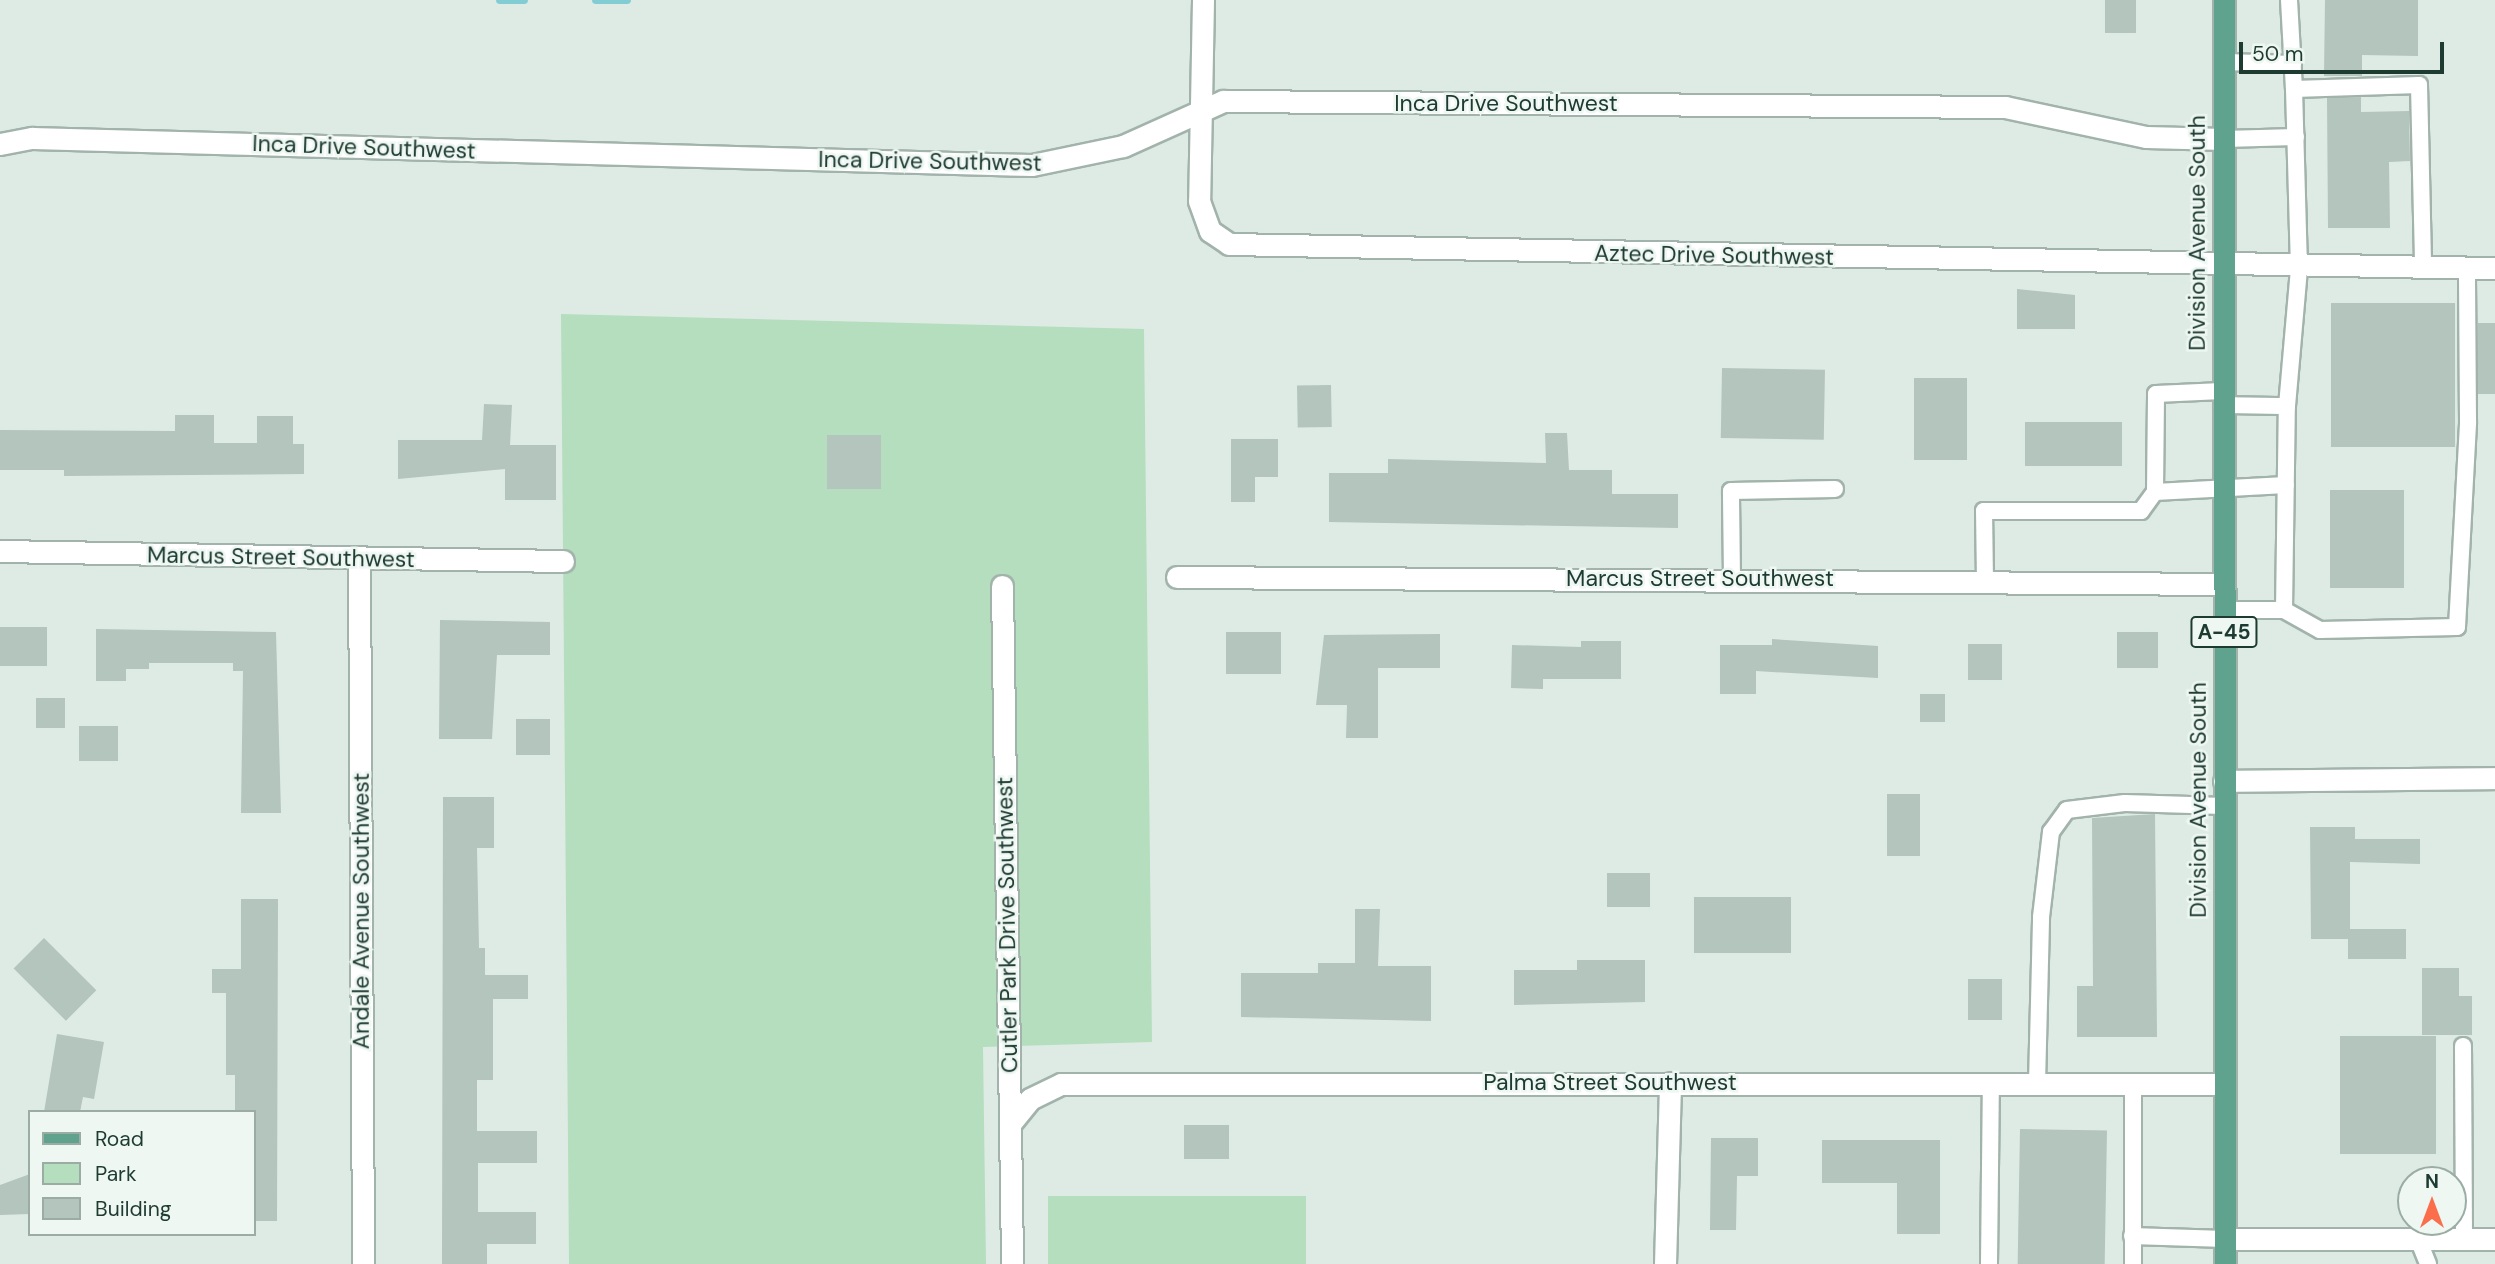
<!DOCTYPE html>
<html>
<head>
<meta charset="utf-8">
<style>
	body { margin:0 }
	#map { position:relative; width:2495px; height:1264px; overflow:hidden; background:#deebe4; font-family:"DM Sans",sans-serif }
	div>[style] { position:absolute }
	.green>* { inset:0; background:#b5debe; transform-origin:0 0 }
	.stream>* { height:8px; margin:-4px; padding:0 4px; transform-origin:4px; border-radius:4px; background:#82ccd4 }
	.building>* { inset:0; background:#b3c5bd; transform-origin:0 0 }
	.roads { filter:drop-shadow(2px 0 #a1b3ab) drop-shadow(-2px 0 #a1b3ab) drop-shadow(0 2px #a1b3ab) drop-shadow(0 -2px #a1b3ab) }
	.service>* { height:16px; margin:-8px; padding:0 8px; transform-origin:8px; border-radius:8px; background:#fff }
	.minor>* { height:21px; margin:-10.5px; padding:0 10.5px; transform-origin:10.5px; border-radius:10.5px; background:#fff }
	.primary>* { height:21px; margin:-10.5px; padding:0 10.5px; transform-origin:10.5px; border-radius:10.5px; background:#5fa38e }
	span { translate:-50% -50%; white-space:nowrap; text-align:center; line-height:1.15; -webkit-text-stroke:5px #eef7f2; paint-order:stroke }
	.shield-label span { padding:2px 5px; background:#eef7f2; border:2px solid; border-radius:5px; -webkit-text-stroke-width:0 }
	.shield-label { font-size:21px; color:#1e3b32; font-weight:700 }
	.street-label { font-size:23px; color:#1e3b32 }
	.legend { position:absolute; left:28px; top:1110px; width:228px; height:126px; box-sizing:border-box; background:#eef7f2; border:2px solid #9baca5; margin:0; padding:9px 12px; list-style:none; font-size:21px; color:#1e3b32 }
	.legend li { display:flex; align-items:center; gap:14px; height:35px }
	.legend b { width:35px; border:2px solid #9baca5 }
	.north { position:absolute; left:2397px; top:1166px; width:70px; height:70px; box-sizing:border-box; background:#eef7f2; border:2px solid #9baca5; border-radius:50%; rotate:0deg; font-size:19px; font-weight:700; line-height:28px; text-align:center; color:#1e3b32 }
	.north::after { content:''; display:block; margin:auto; width:24px; height:32px; background:#fa6e4c; clip-path:polygon(50% 0,100% 100%,50% 72%,0 100%) }
	.scale { position:absolute; left:2239px; top:42px; width:205px; height:32px; box-sizing:border-box; border:4px solid #1e3b32; border-top:0; padding-left:9px; font-size:21px; line-height:24px; white-space:nowrap; color:#1e3b32; -webkit-text-stroke:5px #eef7f2; paint-order:stroke }
</style>
</head>
<body>
<div id="map">
	<div class="green">
		<i style="clip-path:polygon(561px 314px,1144px 329px,1152px 1042px,983px 1047px,986px 1264px,569px 1264px)"></i>
		<i style="left:1048px;top:1196px;width:258px;height:68px"></i>
	</div>
	<div class="stream">
		<i style="left:500px;top:0;width:24px"></i>
		<i style="left:596px;top:0;width:31px"></i>
	</div>
	<div class="building">
		<i style="left:2105px;top:0;width:31px;height:33px"></i>
		<i style="clip-path:polygon(2325px 0,2418px 0,2418px 56px,2362px 55px,2362px 76px,2324px 76px)"></i>
		<i style="clip-path:polygon(2361px 97px,2361px 112px,2409px 111px,2410px 161px,2389px 162px,2390px 228px,2328px 228px,2327px 98px)"></i>
		<i style="clip-path:polygon(2017px 289px,2075px 295px,2075px 329px,2017px 329px)"></i>
		<i style="left:2455px;top:303px;width:144px;height:124px;rotate:90deg"></i>
		<i style="left:2478px;top:323px;width:17px;height:71px"></i>
		<i style="left:1722px;top:368px;width:103px;height:70px;rotate:1deg"></i>
		<i style="left:1914px;top:378px;width:53px;height:82px"></i>
		<i style="left:1331px;top:385px;width:42px;height:34px;rotate:89deg"></i>
		<i style="clip-path:polygon(484px 404px,512px 405px,510px 445px,556px 445px,556px 500px,505px 500px,505px 469px,398px 479px,398px 440px,482px 440px)"></i>
		<i style="clip-path:polygon(175px 415px,214px 415px,214px 443px,257px 443px,257px 416px,293px 416px,293px 444px,304px 444px,304px 474px,64px 476px,64px 470px,0 470px,0 430px,175px 431px)"></i>
		<i style="left:2122px;top:422px;width:44px;height:97px;rotate:90deg"></i>
		<i style="clip-path:polygon(1545px 433px,1567px 433px,1569px 470px,1612px 470px,1612px 494px,1678px 494px,1678px 528px,1329px 522px,1329px 473px,1388px 473px,1388px 459px,1546px 463px)"></i>
		<i style="left:827px;top:435px;width:54px;height:54px"></i>
		<i style="clip-path:polygon(1231px 439px,1278px 439px,1278px 477px,1255px 477px,1255px 502px,1231px 502px)"></i>
		<i style="left:2330px;top:490px;width:74px;height:98px"></i>
		<i style="clip-path:polygon(440px 620px,550px 622px,550px 655px,497px 655px,492px 739px,439px 739px)"></i>
		<i style="left:0;top:627px;width:47px;height:39px"></i>
		<i style="clip-path:polygon(96px 629px,276px 632px,281px 813px,241px 813px,243px 671px,233px 671px,233px 663px,149px 663px,149px 669px,126px 669px,126px 681px,96px 681px)"></i>
		<i style="left:1226px;top:632px;width:55px;height:42px"></i>
		<i style="left:2117px;top:632px;width:41px;height:36px"></i>
		<i style="clip-path:polygon(1440px 634px,1440px 668px,1378px 668px,1378px 738px,1346px 738px,1347px 705px,1316px 705px,1324px 635px)"></i>
		<i style="clip-path:polygon(1772px 639px,1878px 646px,1878px 678px,1756px 671px,1756px 694px,1720px 694px,1720px 645px,1772px 645px)"></i>
		<i style="clip-path:polygon(1581px 641px,1621px 641px,1621px 679px,1543px 679px,1543px 689px,1511px 688px,1512px 645px,1581px 647px)"></i>
		<i style="left:1968px;top:644px;width:34px;height:36px"></i>
		<i style="left:1920px;top:694px;width:25px;height:28px"></i>
		<i style="left:36px;top:698px;width:29px;height:30px"></i>
		<i style="left:516px;top:719px;width:34px;height:36px"></i>
		<i style="left:79px;top:726px;width:39px;height:35px"></i>
		<i style="left:1887px;top:794px;width:33px;height:62px"></i>
		<i style="clip-path:polygon(443px 797px,494px 797px,494px 848px,477px 848px,479px 948px,485px 948px,485px 975px,528px 975px,528px 999px,493px 999px,493px 1080px,477px 1080px,477px 1131px,537px 1131px,537px 1163px,478px 1163px,478px 1212px,536px 1212px,536px 1244px,487px 1244px,487px 1264px,442px 1264px)"></i>
		<i style="clip-path:polygon(2155px 814px,2157px 1037px,2077px 1037px,2077px 986px,2093px 986px,2092px 818px)"></i>
		<i style="clip-path:polygon(2310px 827px,2355px 827px,2355px 839px,2420px 839px,2420px 864px,2350px 862px,2350px 929px,2406px 929px,2406px 959px,2348px 959px,2348px 939px,2311px 939px)"></i>
		<i style="left:1607px;top:873px;width:43px;height:34px"></i>
		<i style="left:1694px;top:897px;width:97px;height:56px"></i>
		<i style="clip-path:polygon(241px 899px,278px 899px,277px 1221px,254px 1221px,254px 1112px,235px 1112px,235px 1075px,226px 1075px,226px 993px,212px 993px,212px 969px,241px 969px)"></i>
		<i style="clip-path:polygon(1355px 909px,1380px 909px,1378px 966px,1431px 966px,1431px 1021px,1241px 1017px,1241px 973px,1318px 973px,1318px 963px,1355px 963px)"></i>
		<i style="left:44px;top:938px;width:74px;height:43px;rotate:45deg"></i>
		<i style="clip-path:polygon(1577px 960px,1645px 960px,1645px 1002px,1514px 1005px,1514px 970px,1577px 970px)"></i>
		<i style="clip-path:polygon(2422px 968px,2459px 968px,2459px 996px,2472px 996px,2472px 1035px,2422px 1035px)"></i>
		<i style="left:1968px;top:979px;width:34px;height:41px"></i>
		<i style="clip-path:polygon(57px 1034px,104px 1042px,94px 1099px,83px 1097px,80px 1112px,44px 1112px)"></i>
		<i style="left:2340px;top:1036px;width:96px;height:118px"></i>
		<i style="left:1184px;top:1125px;width:45px;height:34px"></i>
		<i style="left:2020px;top:1129px;width:87px;height:135px;rotate:1deg"></i>
		<i style="clip-path:polygon(1711px 1138px,1758px 1138px,1758px 1176px,1737px 1176px,1736px 1230px,1710px 1230px)"></i>
		<i style="clip-path:polygon(1822px 1140px,1940px 1140px,1940px 1234px,1897px 1234px,1897px 1183px,1822px 1183px)"></i>
		<i style="clip-path:polygon(30px 1174px,30px 1214px,0 1215px,0 1185px)"></i>
	</div>
	<div class="roads">
		<div class="service">
			<i style="left:2289px;top:0;width:89px;rotate:86.8deg"></i>
			<i style="left:2224px;top:62px;width:69px;rotate:1.7deg"></i>
			<i style="left:2224px;top:139px;width:72px;rotate:-1.6deg"></i>
			<i style="left:2222px;top:405px;width:65px;rotate:0.9deg"></i>
			<i style="left:2155px;top:492px;width:98px;rotate:-89.4deg"></i>
			<i style="left:2156px;top:394px;width:66px;rotate:-2.6deg"></i>
			<i style="left:1732px;top:578px;width:87px;rotate:-90.7deg"></i>
			<i style="left:1731px;top:491px;width:104px;rotate:-1.1deg"></i>
			<i style="left:1985px;top:581px;width:70px;rotate:-90.8deg"></i>
			<i style="left:1984px;top:511px;width:157px"></i>
			<i style="left:2141px;top:511px;width:24px;rotate:-54deg"></i>
			<i style="left:2155px;top:492px;width:131px;rotate:-3.1deg"></i>
			<i style="left:2224px;top:610px;width:60px"></i>
			<i style="left:2284px;top:610px;width:204px;rotate:-89.2deg"></i>
			<i style="left:2287px;top:406px;width:139px;rotate:-85deg"></i>
			<i style="left:2299px;top:268px;width:179px;rotate:-91.6deg"></i>
			<i style="left:2294px;top:89px;width:125px;rotate:-1.8deg"></i>
			<i style="left:2419px;top:85px;width:183px;rotate:88.7deg"></i>
			<i style="left:2284px;top:610px;width:41px;rotate:29.1deg"></i>
			<i style="left:2320px;top:630px;width:137px;rotate:-1.3deg"></i>
			<i style="left:2457px;top:627px;width:206px;rotate:-86.9deg"></i>
			<i style="left:2468px;top:421px;width:153px;rotate:-90.4deg"></i>
			<i style="left:2463px;top:1046px;width:193px;rotate:89.7deg"></i>
			<i style="left:2037px;top:1084px;width:167px;rotate:-88.6deg"></i>
			<i style="left:2041px;top:917px;width:86px;rotate:-83.3deg"></i>
			<i style="left:2051px;top:832px;width:27px;rotate:-54deg"></i>
			<i style="left:2067px;top:810px;width:58px;rotate:-6.9deg"></i>
			<i style="left:2125px;top:803px;width:99px;rotate:1.7deg"></i>
			<i style="left:2132px;top:1236px;width:93px;rotate:1.8deg"></i>
			<i style="left:2418px;top:1239px;width:27px;rotate:68deg"></i>
			<i style="left:1989px;top:1264px;width:181px;rotate:-89.4deg"></i>
			<i style="left:2133px;top:1264px;width:180px;rotate:-90deg"></i>
		</div>
		<div class="minor">
			<i style="left:1203px;top:0;width:201px;rotate:91.1deg"></i>
			<i style="left:1199px;top:201px;width:32px;rotate:70deg"></i>
			<i style="left:1210px;top:231px;width:23px;rotate:34deg"></i>
			<i style="left:1229px;top:244px;width:1266px;rotate:1.09deg"></i>
			<i style="left:0;top:144px;width:33px;rotate:-11deg"></i>
			<i style="left:32px;top:138px;width:1000px;rotate:1.55deg"></i>
			<i style="left:1032px;top:165px;width:93px;rotate:-11.8deg"></i>
			<i style="left:1123px;top:146px;width:110px;rotate:-24.2deg"></i>
			<i style="left:1223px;top:101px;width:782px;rotate:0.44deg"></i>
			<i style="left:2005px;top:107px;width:144px;rotate:12deg"></i>
			<i style="left:2146px;top:137px;width:78px;rotate:1.5deg"></i>
			<i style="left:0;top:551px;width:563px;rotate:1.02deg"></i>
			<i style="left:359px;top:559px;width:705px;rotate:89.67deg"></i>
			<i style="left:1177px;top:577px;width:1046px;rotate:0.38deg"></i>
			<i style="left:1002px;top:586px;width:678px;rotate:89.15deg"></i>
			<i style="left:2224px;top:781px;width:271px;rotate:-0.6deg"></i>
			<i style="left:1010px;top:1124px;width:32px;rotate:-51deg"></i>
			<i style="left:1030px;top:1099px;width:34px;rotate:-26deg"></i>
			<i style="left:1061px;top:1084px;width:1164px"></i>
			<i style="left:2225px;top:1239px;width:270px"></i>
			<i style="left:1665px;top:1264px;width:181px;rotate:-88.4deg"></i>
		</div>
		<div class="primary">
			<i style="left:2224px;top:0;width:1264px;rotate:89.95deg"></i>
		</div>
	</div>
	<div class="shield-label">
		<span style="left:2224px;top:632px">A-45</span>
	</div>
	<div class="street-label">
		<span style="left:1506px;top:103px">Inca Drive Southwest</span>
		<span style="left:364px;top:147px;rotate:2deg">Inca Drive Southwest</span>
		<span style="left:930px;top:161px;rotate:1deg">Inca Drive Southwest</span>
		<span style="left:2197px;top:233px;rotate:-90deg">Division Avenue South</span>
		<span style="left:1714px;top:255px;rotate:1deg">Aztec Drive Southwest</span>
		<span style="left:281px;top:557px;rotate:1deg">Marcus Street Southwest</span>
		<span style="left:1700px;top:578px">Marcus Street Southwest</span>
		<span style="left:2198px;top:800px;rotate:-90deg">Division Avenue South</span>
		<span style="left:361px;top:911px;rotate:-90deg">Andale Avenue Southwest</span>
		<span style="left:1007px;top:925px;rotate:-91deg">Cutler Park Drive Southwest</span>
		<span style="left:1610px;top:1082px">Palma Street Southwest</span>
	</div>
	<ul class="legend">
	<li><b style="height:9px;background:#5fa38e"></b>Road</li>
	<li><b style="height:19px;background:#b5debe"></b>Park</li>
	<li><b style="height:19px;background:#b3c5bd"></b>Building</li>
	</ul>
	<div class="north">N</div>
	<div class="scale">50 m</div>
</div>
</body>
</html>
